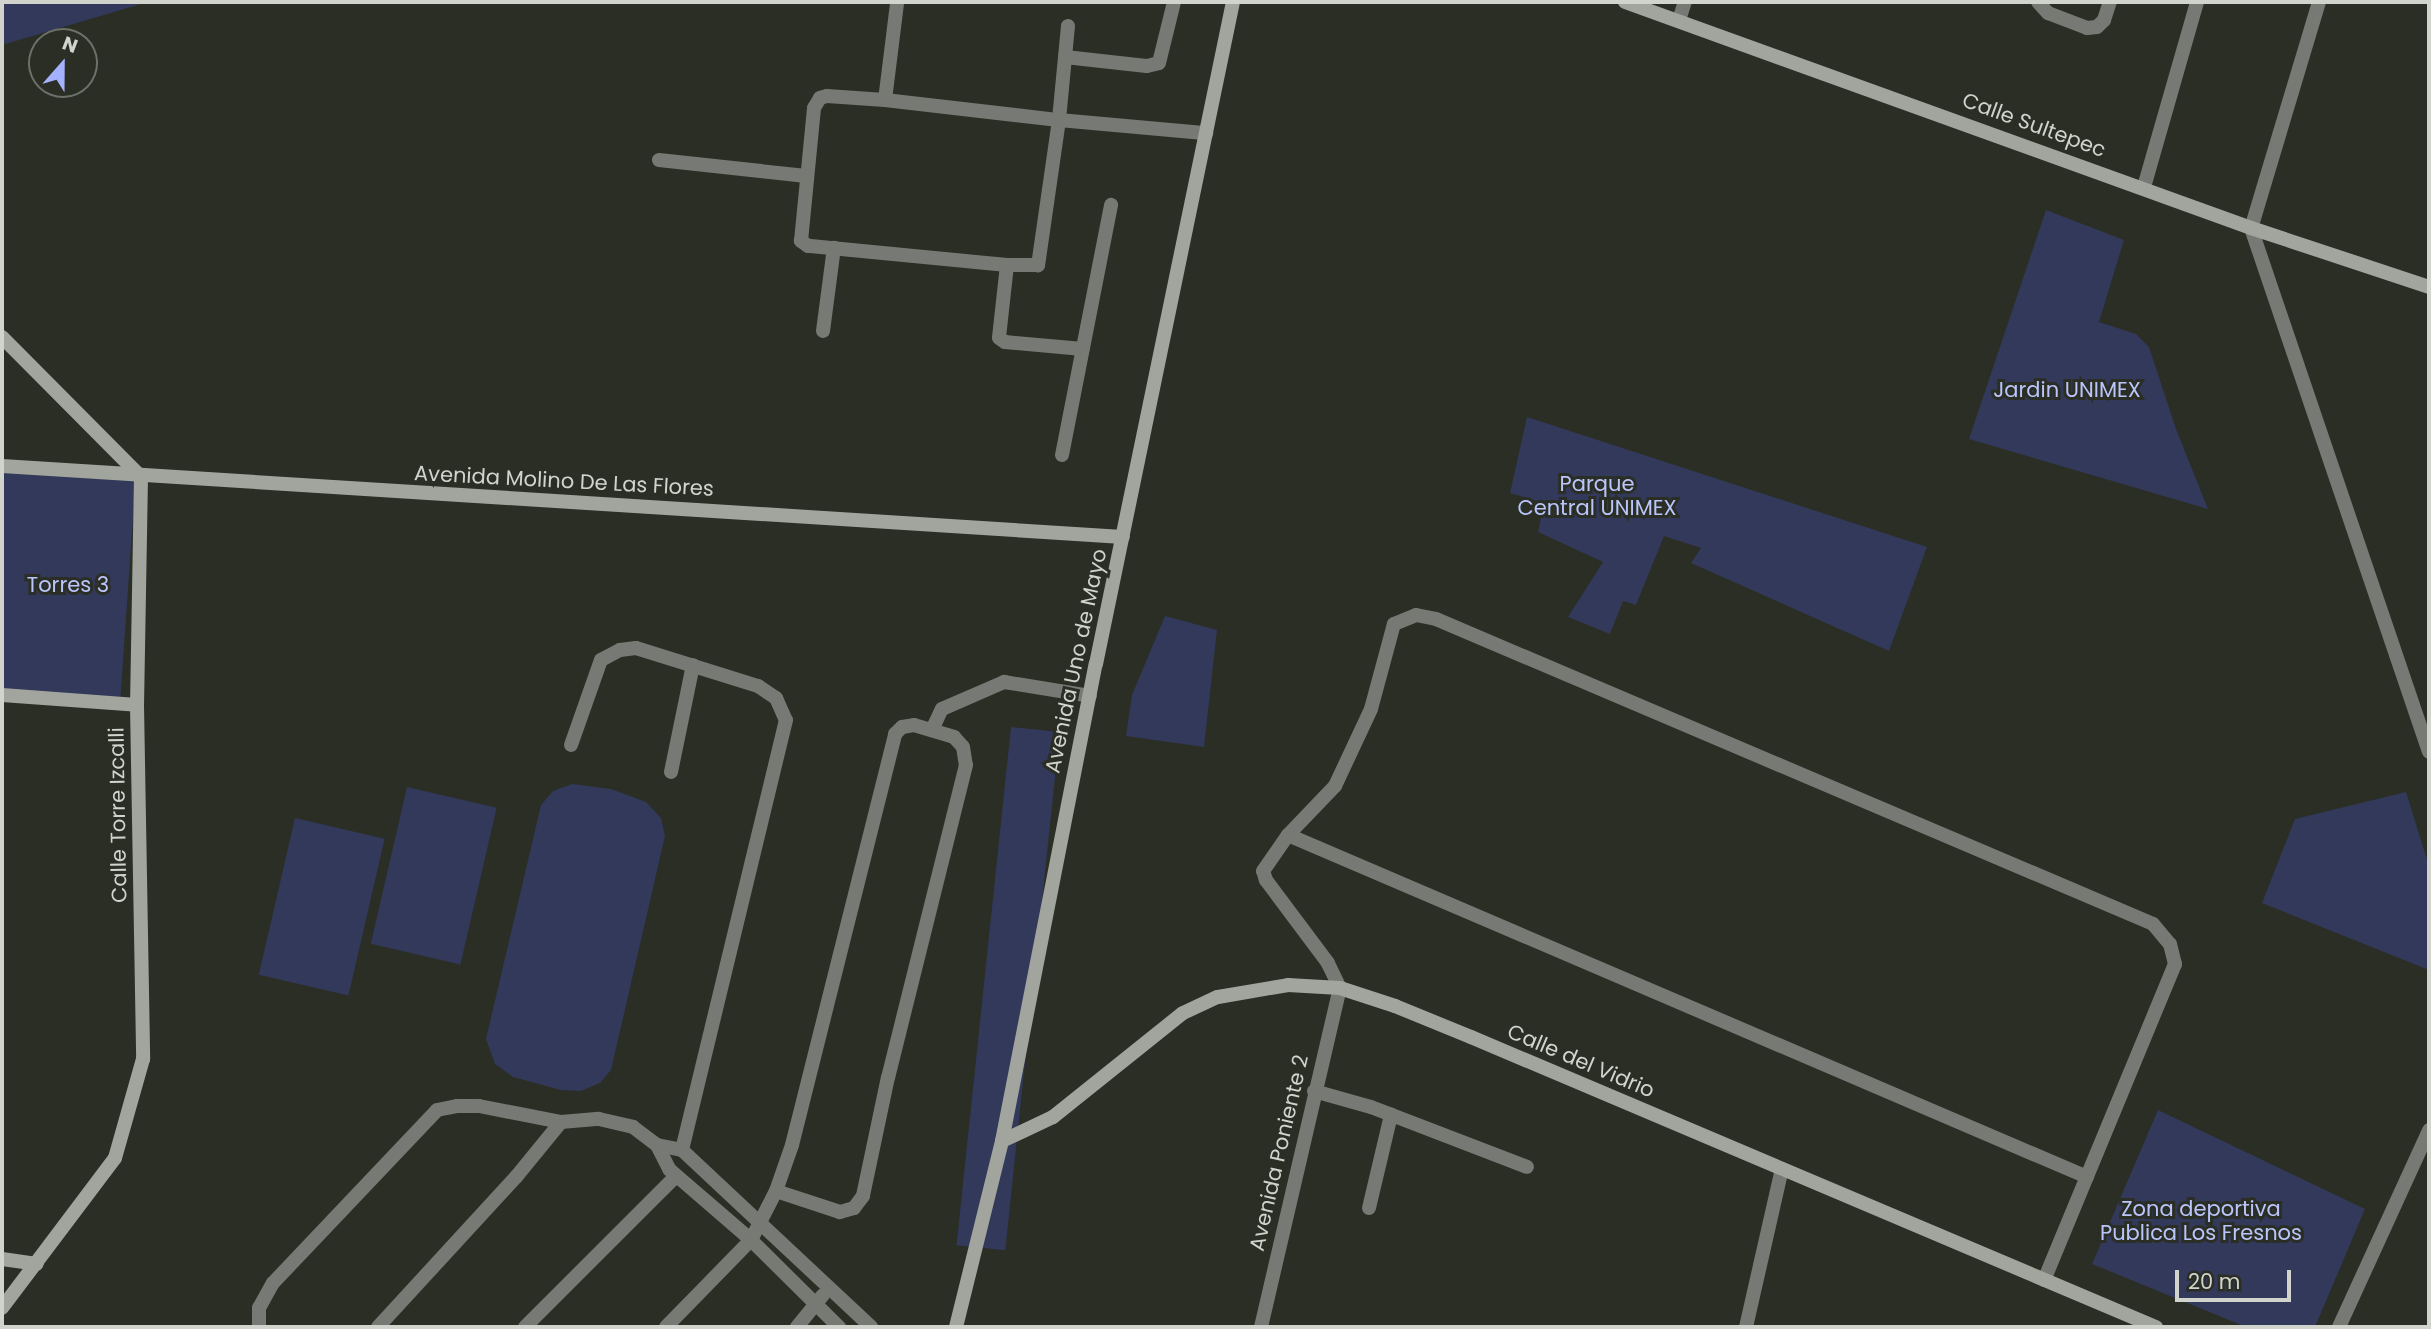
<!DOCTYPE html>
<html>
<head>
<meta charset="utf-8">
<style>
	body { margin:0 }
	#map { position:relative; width:2431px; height:1329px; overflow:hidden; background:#2a2e24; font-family:Poppins,sans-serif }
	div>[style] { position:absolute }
	.green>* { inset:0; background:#33395a; transform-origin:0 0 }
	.lane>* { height:14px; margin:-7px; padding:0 7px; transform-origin:7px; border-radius:7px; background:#777974 }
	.street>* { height:14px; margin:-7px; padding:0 7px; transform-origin:7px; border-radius:7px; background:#777974 }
	.secondary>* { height:14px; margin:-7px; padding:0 7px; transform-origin:7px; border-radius:7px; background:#a2a59d }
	span { translate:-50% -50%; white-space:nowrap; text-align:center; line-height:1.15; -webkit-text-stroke:6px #2a2e24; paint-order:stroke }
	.street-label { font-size:21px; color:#d1d4cd }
	.park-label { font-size:21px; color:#bac5fc }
	.frame { position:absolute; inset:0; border:4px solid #d1d4cd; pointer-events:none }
	.north { position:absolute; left:28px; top:28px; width:70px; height:70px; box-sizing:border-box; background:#2a2e24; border:2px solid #6d7068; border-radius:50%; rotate:21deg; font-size:19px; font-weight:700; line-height:28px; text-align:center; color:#d1d4cd }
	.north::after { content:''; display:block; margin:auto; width:24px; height:32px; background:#a4b1fc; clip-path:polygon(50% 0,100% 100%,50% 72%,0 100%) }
	.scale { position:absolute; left:2175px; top:1270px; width:116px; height:32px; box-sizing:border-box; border:4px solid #d1d4cd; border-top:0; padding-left:9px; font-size:21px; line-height:24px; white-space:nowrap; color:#d1d4cd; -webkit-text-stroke:5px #2a2e24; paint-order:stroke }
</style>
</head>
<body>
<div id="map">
	<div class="green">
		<i style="clip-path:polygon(2px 2px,148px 2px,2px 45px)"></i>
		<i style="clip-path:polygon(2046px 210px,2124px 240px,2099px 322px,2136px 334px,2149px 347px,2176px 429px,2208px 509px,1969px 439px)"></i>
		<i style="clip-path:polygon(1527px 417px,1927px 547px,1889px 651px,1691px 563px,1701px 548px,1664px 536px,1636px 605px,1623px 601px,1610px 634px,1568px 617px,1603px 562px,1538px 532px,1544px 503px,1510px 493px)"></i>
		<i style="left:2px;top:470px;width:134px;height:221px;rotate:4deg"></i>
		<i style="clip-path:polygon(1165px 616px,1217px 630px,1204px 747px,1126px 736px,1132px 695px)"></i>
		<i style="left:1011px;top:727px;width:49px;height:521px;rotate:6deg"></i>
		<i style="clip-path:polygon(572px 784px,611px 789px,646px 802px,661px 818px,665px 836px,611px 1070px,600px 1083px,581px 1091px,561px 1090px,513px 1077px,495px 1064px,486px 1039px,541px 805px,553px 791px)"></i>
		<i style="left:407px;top:787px;width:92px;height:161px;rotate:13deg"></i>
		<i style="clip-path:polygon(2406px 792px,2429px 866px,2429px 970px,2262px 903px,2295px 819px)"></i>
		<i style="left:295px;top:818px;width:92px;height:161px;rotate:13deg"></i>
		<i style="clip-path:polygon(2158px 1110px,2365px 1209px,2315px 1327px,2246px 1327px,2092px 1264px)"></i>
	</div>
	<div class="lane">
		<i style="left:2038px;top:2px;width:15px;rotate:48deg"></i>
		<i style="left:2048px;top:13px;width:42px;rotate:21deg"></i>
		<i style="left:2087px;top:28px;width:10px;rotate:-6deg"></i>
		<i style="left:2097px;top:27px;width:10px;rotate:-45deg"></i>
		<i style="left:2104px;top:20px;width:19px;rotate:-72deg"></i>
		<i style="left:2319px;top:2px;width:236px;rotate:106.7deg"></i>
		<i style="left:2251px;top:228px;width:553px;rotate:71.24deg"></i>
		<i style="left:1679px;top:20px;width:19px;rotate:-72deg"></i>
		<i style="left:2144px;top:187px;width:192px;rotate:-74deg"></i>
		<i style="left:932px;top:730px;width:23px;rotate:-65deg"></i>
		<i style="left:942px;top:709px;width:68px;rotate:-23.5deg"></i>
		<i style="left:1004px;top:682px;width:87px;rotate:9.2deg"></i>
		<i style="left:571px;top:745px;width:90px;rotate:-70.6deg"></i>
		<i style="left:601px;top:660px;width:21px;rotate:-28deg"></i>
		<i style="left:620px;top:650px;width:16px;rotate:-7deg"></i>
		<i style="left:636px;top:648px;width:128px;rotate:17.3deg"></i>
		<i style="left:758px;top:686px;width:22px;rotate:34deg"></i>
		<i style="left:776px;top:698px;width:24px;rotate:66deg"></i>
		<i style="left:786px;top:720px;width:442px;rotate:103.6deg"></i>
		<i style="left:671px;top:772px;width:109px;rotate:-78.4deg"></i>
		<i style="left:1288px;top:835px;width:869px;rotate:23.17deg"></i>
		<i style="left:1340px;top:988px;width:28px;rotate:-116deg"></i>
		<i style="left:1328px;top:963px;width:104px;rotate:-126.8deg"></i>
		<i style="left:1266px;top:880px;width:9px;rotate:-108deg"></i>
		<i style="left:1263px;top:871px;width:44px;rotate:-55.2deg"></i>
		<i style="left:1288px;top:835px;width:68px;rotate:-46.2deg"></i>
		<i style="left:1335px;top:786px;width:85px;rotate:-64.9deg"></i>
		<i style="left:1371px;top:709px;width:88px;rotate:-74.9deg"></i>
		<i style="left:1394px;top:624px;width:24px;rotate:-22deg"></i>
		<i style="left:1416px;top:615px;width:20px;rotate:11deg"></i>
		<i style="left:1436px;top:619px;width:779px;rotate:23.04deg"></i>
		<i style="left:2153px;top:924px;width:26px;rotate:50deg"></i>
		<i style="left:2170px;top:944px;width:21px;rotate:76deg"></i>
		<i style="left:2175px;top:964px;width:342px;rotate:112.5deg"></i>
		<i style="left:1314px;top:1091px;width:59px;rotate:15.7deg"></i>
		<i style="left:1371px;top:1107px;width:167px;rotate:21deg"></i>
		<i style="left:657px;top:1145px;width:25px;rotate:11deg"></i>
		<i style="left:682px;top:1150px;width:259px;rotate:43.1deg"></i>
		<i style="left:1369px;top:1208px;width:96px;rotate:-76.7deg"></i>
		<i style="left:259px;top:1327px;width:19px;rotate:-90deg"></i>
		<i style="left:259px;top:1308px;width:29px;rotate:-61deg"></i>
		<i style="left:273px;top:1283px;width:238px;rotate:-46.5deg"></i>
		<i style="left:437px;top:1110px;width:20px;rotate:-11deg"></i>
		<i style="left:457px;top:1106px;width:22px"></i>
		<i style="left:479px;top:1106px;width:84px;rotate:11deg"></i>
		<i style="left:561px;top:1122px;width:38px;rotate:-5deg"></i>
		<i style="left:599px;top:1119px;width:35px;rotate:13deg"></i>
		<i style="left:633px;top:1127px;width:30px;rotate:37deg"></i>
		<i style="left:657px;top:1145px;width:28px;rotate:63deg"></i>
		<i style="left:670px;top:1170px;width:107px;rotate:40.8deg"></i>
		<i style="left:751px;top:1240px;width:124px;rotate:44.7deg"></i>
		<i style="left:378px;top:1327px;width:204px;rotate:-47.4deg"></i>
		<i style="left:516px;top:1177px;width:71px;rotate:-50.7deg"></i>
		<i style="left:525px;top:1327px;width:214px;rotate:-45deg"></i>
		<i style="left:666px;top:1327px;width:122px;rotate:-45.7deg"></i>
		<i style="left:751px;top:1240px;width:55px;rotate:-63deg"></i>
		<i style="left:776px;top:1191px;width:49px;rotate:-70.8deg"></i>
		<i style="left:792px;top:1145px;width:424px;rotate:-75.9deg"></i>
		<i style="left:895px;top:734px;width:10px;rotate:-45deg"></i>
		<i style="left:902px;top:727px;width:12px;rotate:-9deg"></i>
		<i style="left:914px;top:725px;width:42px;rotate:16.7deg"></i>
		<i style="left:954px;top:737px;width:13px;rotate:48deg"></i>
		<i style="left:963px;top:747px;width:18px;rotate:81deg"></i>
		<i style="left:966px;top:765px;width:322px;rotate:104deg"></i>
		<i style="left:888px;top:1077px;width:122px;rotate:101.9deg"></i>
		<i style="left:863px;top:1196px;width:15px;rotate:127deg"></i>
		<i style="left:854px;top:1208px;width:15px;rotate:164deg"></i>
		<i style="left:840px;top:1212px;width:67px;rotate:-161.8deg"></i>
		<i style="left:797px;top:1327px;width:41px;rotate:-50.9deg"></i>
		<i style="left:1746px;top:1327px;width:162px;rotate:-77.2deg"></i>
		<i style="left:2339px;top:1327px;width:217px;rotate:-65.4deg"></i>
	</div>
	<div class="street">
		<i style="left:1068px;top:26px;width:94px;rotate:95.5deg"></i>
		<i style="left:1059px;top:120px;width:147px;rotate:98.2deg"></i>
		<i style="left:1038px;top:265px;width:31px;rotate:180deg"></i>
		<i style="left:1007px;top:265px;width:200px;rotate:-174.5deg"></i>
		<i style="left:808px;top:246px;width:9px;rotate:-144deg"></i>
		<i style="left:801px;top:241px;width:134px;rotate:-84.4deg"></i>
		<i style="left:814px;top:108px;width:12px;rotate:-59deg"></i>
		<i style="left:820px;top:98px;width:7px;rotate:-16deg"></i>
		<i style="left:827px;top:96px;width:58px;rotate:3.9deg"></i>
		<i style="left:885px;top:100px;width:175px;rotate:6.6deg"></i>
		<i style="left:1059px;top:120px;width:148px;rotate:5.1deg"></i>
		<i style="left:1065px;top:57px;width:82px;rotate:6.3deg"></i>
		<i style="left:1147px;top:66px;width:12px;rotate:-14deg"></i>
		<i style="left:1159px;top:63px;width:63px;rotate:-76.2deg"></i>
		<i style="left:885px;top:100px;width:97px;rotate:-82.9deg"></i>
		<i style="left:659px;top:160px;width:148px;rotate:6.2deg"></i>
		<i style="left:1007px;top:265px;width:73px;rotate:96.3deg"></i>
		<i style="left:999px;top:338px;width:7px;rotate:34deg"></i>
		<i style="left:1005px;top:342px;width:78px;rotate:5.1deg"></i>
		<i style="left:823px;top:331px;width:84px;rotate:-82.5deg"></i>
		<i style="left:1062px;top:455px;width:255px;rotate:-78.9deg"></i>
		<i style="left:1261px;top:1327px;width:348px;rotate:-76.9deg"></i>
	</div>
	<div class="secondary">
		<i style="left:1625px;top:2px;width:666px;rotate:19.85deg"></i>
		<i style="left:2251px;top:228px;width:188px;rotate:18.3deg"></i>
		<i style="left:2px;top:337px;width:197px;rotate:45.2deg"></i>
		<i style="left:141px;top:477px;width:228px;rotate:91deg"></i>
		<i style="left:137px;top:705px;width:354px;rotate:89deg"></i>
		<i style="left:143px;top:1059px;width:103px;rotate:105.8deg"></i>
		<i style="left:115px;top:1158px;width:188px;rotate:127deg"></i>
		<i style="left:2px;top:466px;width:1123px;rotate:3.62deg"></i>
		<i style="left:2px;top:695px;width:135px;rotate:4.2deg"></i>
		<i style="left:1002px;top:1141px;width:56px;rotate:-25.2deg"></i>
		<i style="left:1053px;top:1117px;width:166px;rotate:-38.7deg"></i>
		<i style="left:1183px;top:1013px;width:38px;rotate:-25deg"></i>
		<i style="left:1218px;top:997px;width:71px;rotate:-9.7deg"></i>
		<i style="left:1288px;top:985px;width:52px;rotate:3.3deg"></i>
		<i style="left:1340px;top:988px;width:58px;rotate:18.1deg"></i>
		<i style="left:1395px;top:1006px;width:82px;rotate:22.2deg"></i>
		<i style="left:1471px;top:1037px;width:744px;rotate:22.95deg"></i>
		<i style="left:2px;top:1259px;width:35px;rotate:8deg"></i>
		<i style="left:956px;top:1327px;width:192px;rotate:-76.1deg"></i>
		<i style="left:1002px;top:1141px;width:486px;rotate:-78.9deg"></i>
		<i style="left:1096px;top:664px;width:676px;rotate:-78.31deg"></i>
	</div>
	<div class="street-label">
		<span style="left:2034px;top:125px;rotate:20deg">Calle Sultepec</span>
		<span style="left:564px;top:481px;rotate:3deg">Avenida Molino De Las Flores</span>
		<span style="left:1076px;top:661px;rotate:-78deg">Avenida Uno de Mayo</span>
		<span style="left:118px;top:815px;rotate:-91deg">Calle Torre Izcalli</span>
		<span style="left:1581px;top:1061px;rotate:23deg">Calle del Vidrio</span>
		<span style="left:1279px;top:1153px;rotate:-77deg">Avenida Poniente 2</span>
	</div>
	<div class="park-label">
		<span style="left:2067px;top:390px">Jardin UNIMEX</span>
		<span style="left:1597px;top:496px">Parque<br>Central UNIMEX</span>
		<span style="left:68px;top:585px">Torres 3</span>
		<span style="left:2201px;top:1221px">Zona deportiva<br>Publica Los Fresnos</span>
	</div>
	<div class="frame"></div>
	<div class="north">N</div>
	<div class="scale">20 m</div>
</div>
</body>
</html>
